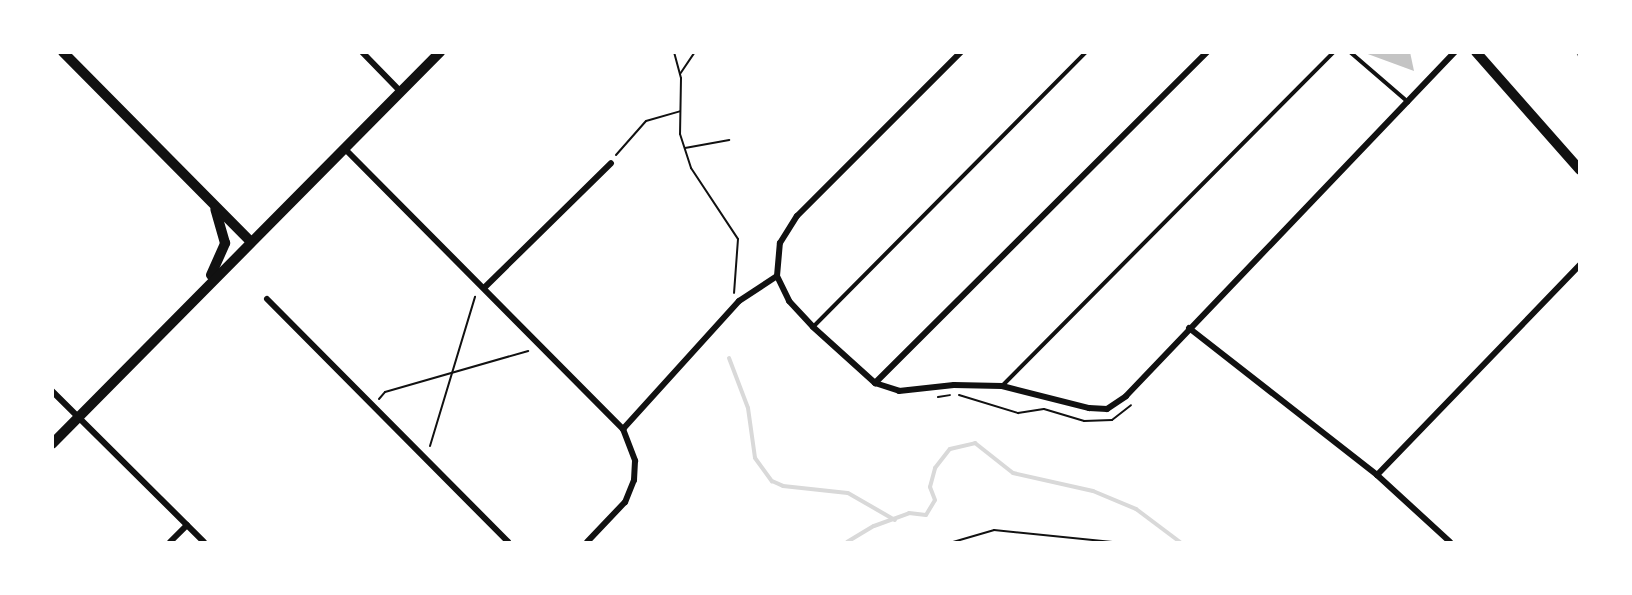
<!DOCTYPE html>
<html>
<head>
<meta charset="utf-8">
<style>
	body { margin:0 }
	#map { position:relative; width:1632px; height:595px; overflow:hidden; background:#fff; font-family:"Times New Roman",serif }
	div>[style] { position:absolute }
	.stream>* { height:4px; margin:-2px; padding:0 2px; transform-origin:2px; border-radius:2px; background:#d9d9d9 }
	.building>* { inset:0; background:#c4c4c4 }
	.path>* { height:2px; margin:-1px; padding:0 1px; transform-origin:1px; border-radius:1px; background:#111 }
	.service>* { height:4px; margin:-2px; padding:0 2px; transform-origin:2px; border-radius:2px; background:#111 }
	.minor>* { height:6px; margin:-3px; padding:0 3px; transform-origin:3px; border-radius:3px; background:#111 }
	.secondary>* { height:10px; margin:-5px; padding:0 5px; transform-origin:5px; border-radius:5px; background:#111 }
	.rail>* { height:4px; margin:-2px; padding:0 2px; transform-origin:2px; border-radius:2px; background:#707070 }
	span { translate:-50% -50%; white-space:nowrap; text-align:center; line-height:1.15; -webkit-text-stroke:6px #fff; paint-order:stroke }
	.frame { position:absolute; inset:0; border:54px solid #fff; pointer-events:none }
</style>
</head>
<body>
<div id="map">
	<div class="stream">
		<i style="left:729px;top:358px;width:53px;rotate:69.2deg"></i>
		<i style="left:748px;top:408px;width:50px;rotate:82deg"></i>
		<i style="left:755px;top:458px;width:29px;rotate:54deg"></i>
		<i style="left:772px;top:481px;width:12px;rotate:24deg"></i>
		<i style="left:783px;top:486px;width:65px;rotate:6.1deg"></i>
		<i style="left:848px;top:493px;width:54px;rotate:29.9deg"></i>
		<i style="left:847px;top:542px;width:31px;rotate:-31deg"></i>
		<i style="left:874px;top:526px;width:37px;rotate:-20deg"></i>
		<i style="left:909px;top:513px;width:17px;rotate:7deg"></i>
		<i style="left:926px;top:515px;width:17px;rotate:-59deg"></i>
		<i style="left:935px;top:500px;width:14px;rotate:-111deg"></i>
		<i style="left:930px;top:487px;width:20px;rotate:-75deg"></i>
		<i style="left:935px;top:468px;width:24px;rotate:-52deg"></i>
		<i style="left:950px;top:449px;width:26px;rotate:-13deg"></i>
		<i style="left:975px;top:443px;width:48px;rotate:38.3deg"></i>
		<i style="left:1013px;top:473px;width:82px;rotate:12.7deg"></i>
		<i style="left:1093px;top:491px;width:47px;rotate:22.7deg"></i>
		<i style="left:1136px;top:509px;width:55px;rotate:36.9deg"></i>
	</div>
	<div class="building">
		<i style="clip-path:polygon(1410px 52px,1414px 71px,1365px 53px,1365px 52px)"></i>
	</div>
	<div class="path">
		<i style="left:674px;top:52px;width:27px;rotate:75deg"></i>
		<i style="left:681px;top:78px;width:56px;rotate:91deg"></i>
		<i style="left:680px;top:134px;width:36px;rotate:72deg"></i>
		<i style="left:691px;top:168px;width:85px;rotate:56.5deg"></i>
		<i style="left:738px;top:239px;width:54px;rotate:94.2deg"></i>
		<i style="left:680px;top:74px;width:27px;rotate:-56deg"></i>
		<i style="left:685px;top:148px;width:45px;rotate:-10.3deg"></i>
		<i style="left:616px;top:155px;width:45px;rotate:-48.6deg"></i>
		<i style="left:646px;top:121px;width:35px;rotate:-16deg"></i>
		<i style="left:959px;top:395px;width:62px;rotate:17deg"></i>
		<i style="left:1018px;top:413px;width:26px;rotate:-9deg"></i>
		<i style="left:1044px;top:409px;width:42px;rotate:16.7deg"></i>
		<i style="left:1084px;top:421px;width:28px;rotate:-2deg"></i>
		<i style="left:1112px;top:420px;width:24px;rotate:-38deg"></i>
		<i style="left:938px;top:397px;width:12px;rotate:-9deg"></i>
		<i style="left:379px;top:399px;width:9px;rotate:-49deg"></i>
		<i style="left:385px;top:392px;width:149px;rotate:-16deg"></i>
		<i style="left:430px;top:446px;width:156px;rotate:-73.2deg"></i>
		<i style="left:953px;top:542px;width:43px;rotate:-16.3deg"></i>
		<i style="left:994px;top:530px;width:119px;rotate:5.8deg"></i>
	</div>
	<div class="service">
		<i style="left:1350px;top:52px;width:77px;rotate:40.8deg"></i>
		<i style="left:813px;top:327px;width:387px;rotate:-45.2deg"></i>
		<i style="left:1002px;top:386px;width:471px;rotate:-45.2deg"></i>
	</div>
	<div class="minor">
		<i style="left:362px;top:52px;width:56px;rotate:45.7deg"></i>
		<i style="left:345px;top:149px;width:395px;rotate:45.2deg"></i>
		<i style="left:623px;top:429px;width:34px;rotate:69deg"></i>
		<i style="left:635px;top:461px;width:19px;rotate:93deg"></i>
		<i style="left:634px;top:480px;width:24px;rotate:112deg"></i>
		<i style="left:625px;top:502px;width:55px;rotate:133.5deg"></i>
		<i style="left:777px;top:276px;width:28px;rotate:64deg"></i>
		<i style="left:789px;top:301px;width:35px;rotate:47deg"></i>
		<i style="left:813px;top:327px;width:84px;rotate:42.1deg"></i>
		<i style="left:875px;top:383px;width:25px;rotate:18deg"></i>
		<i style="left:899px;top:391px;width:55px;rotate:-6.2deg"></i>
		<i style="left:954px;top:385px;width:48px;rotate:1.2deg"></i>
		<i style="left:1002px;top:386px;width:90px;rotate:14.2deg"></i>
		<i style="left:1089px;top:408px;width:18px;rotate:3deg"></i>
		<i style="left:1107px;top:409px;width:23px;rotate:-34deg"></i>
		<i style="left:1126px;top:396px;width:476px;rotate:-46.3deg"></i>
		<i style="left:777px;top:276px;width:33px;rotate:-85deg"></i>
		<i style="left:780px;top:243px;width:32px;rotate:-58deg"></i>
		<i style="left:797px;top:216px;width:232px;rotate:-45deg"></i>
		<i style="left:484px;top:288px;width:178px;rotate:-44.5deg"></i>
		<i style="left:267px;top:299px;width:342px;rotate:45.2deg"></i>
		<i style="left:1189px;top:328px;width:239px;rotate:38deg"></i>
		<i style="left:1377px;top:475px;width:99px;rotate:42.5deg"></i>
		<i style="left:875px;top:383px;width:469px;rotate:-44.9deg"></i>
		<i style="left:52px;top:391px;width:214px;rotate:44.8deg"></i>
		<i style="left:623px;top:429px;width:173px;rotate:-47.8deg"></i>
		<i style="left:739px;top:301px;width:45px;rotate:-33.3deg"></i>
		<i style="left:1377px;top:475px;width:292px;rotate:-46deg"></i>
		<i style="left:170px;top:542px;width:24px;rotate:-45deg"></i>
	</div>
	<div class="secondary">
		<i style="left:63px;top:52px;width:266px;rotate:45.3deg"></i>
		<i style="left:1476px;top:52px;width:157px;rotate:48.6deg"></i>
		<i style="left:211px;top:275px;width:35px;rotate:-66deg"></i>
		<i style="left:225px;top:243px;width:35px;rotate:-106deg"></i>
		<i style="left:52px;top:444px;width:552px;rotate:-45.29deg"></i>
	</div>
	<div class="rail">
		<i style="left:1578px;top:52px;width:4px;rotate:63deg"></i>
	</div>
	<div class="frame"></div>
</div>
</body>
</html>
